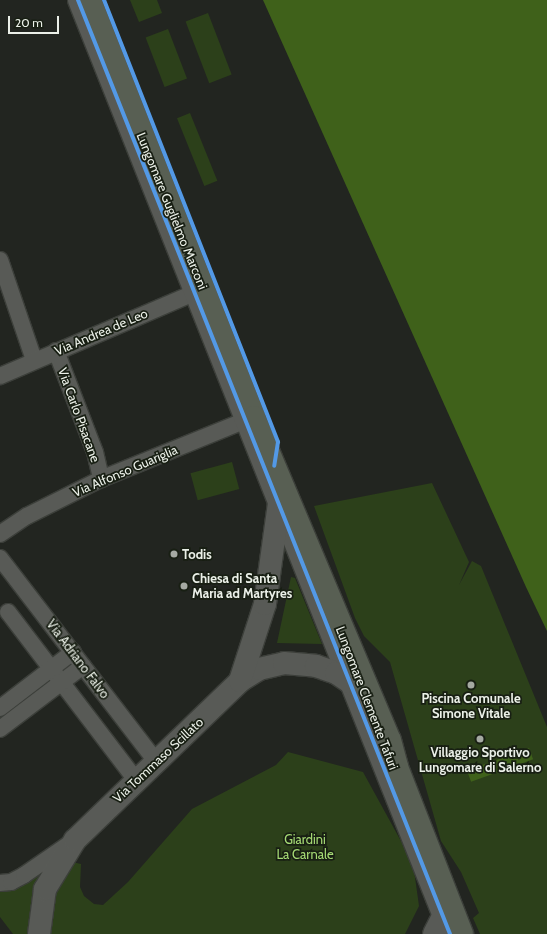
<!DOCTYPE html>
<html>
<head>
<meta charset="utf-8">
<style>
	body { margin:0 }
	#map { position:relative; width:547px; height:934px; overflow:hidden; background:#222520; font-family:Cabin,sans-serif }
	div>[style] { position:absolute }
	.green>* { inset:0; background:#2c401a; transform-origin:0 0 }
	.water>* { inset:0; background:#3f611a; transform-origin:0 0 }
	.roads { filter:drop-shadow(1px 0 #3c3f3a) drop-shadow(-1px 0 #3c3f3a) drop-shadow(0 1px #3c3f3a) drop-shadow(0 -1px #3c3f3a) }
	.minor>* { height:16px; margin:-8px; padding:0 8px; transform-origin:8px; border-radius:8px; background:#585a56 }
	.tertiary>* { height:20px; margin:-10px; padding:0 10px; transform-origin:10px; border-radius:10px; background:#585a56 }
	.secondary>* { height:22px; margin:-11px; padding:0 11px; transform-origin:11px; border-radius:11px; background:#585a56 }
	.primary>* { height:22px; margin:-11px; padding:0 11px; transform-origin:11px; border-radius:11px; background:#585f53 }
	.cycleway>* { height:4px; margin:-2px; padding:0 2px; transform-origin:2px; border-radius:2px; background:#5399e6 }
	.dots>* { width:11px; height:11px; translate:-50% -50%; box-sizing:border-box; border:2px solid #181f13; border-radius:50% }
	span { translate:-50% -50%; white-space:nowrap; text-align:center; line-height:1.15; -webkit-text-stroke:3.5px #181f13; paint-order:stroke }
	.street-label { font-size:13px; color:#ebf0e8 }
	.poi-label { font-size:13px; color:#ebf0e8; font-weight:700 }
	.left { translate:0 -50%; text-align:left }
	.park-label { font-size:13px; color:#a5da74 }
	.scale { position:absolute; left:8px; top:16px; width:51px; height:18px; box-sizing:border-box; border:2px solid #ebf0e8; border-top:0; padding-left:5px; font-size:12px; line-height:14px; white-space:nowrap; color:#ebf0e8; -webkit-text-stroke:3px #181f13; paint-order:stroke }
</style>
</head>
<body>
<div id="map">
	<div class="green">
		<i style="clip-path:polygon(130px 0,157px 0,162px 13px,139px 22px)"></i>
		<i style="left:208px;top:13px;width:66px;height:24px;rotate:69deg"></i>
		<i style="left:168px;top:29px;width:53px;height:24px;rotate:69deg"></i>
		<i style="left:190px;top:113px;width:73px;height:14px;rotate:68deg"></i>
		<i style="left:232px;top:462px;width:28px;height:43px;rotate:75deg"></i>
		<i style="clip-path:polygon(432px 483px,469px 562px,459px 585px,472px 561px,481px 566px,547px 727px,547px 934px,480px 934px,473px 918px,479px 913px,461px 872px,441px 841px,390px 662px,364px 636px,355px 618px,314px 506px)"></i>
		<i style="clip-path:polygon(291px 577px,295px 578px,322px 644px,277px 643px)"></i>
		<i style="clip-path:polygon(288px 752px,363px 772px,413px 863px,419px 906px,405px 934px,44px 934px,49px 896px,72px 862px,81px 864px,80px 887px,84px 896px,94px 904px,103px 905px,128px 882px,192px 809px,276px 765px)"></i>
		<i style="clip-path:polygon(42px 875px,29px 934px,13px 934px,0 917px,0 887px)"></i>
	</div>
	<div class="water">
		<i style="clip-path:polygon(263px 0,547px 0,547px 631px,526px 587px)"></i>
		<i style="left:529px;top:748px;width:12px;height:66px;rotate:70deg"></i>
	</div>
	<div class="roads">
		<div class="minor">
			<i style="left:0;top:260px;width:106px;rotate:71.2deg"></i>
			<i style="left:56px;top:351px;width:108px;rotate:68.9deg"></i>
			<i style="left:95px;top:452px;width:28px;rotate:77deg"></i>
			<i style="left:0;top:376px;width:221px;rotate:-23.2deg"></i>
			<i style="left:0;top:534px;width:32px;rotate:-34deg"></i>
			<i style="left:27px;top:516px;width:83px;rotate:-26.6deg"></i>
			<i style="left:101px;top:479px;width:165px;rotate:-22.1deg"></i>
			<i style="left:0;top:558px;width:256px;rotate:52.5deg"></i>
			<i style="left:8px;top:612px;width:211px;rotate:52.7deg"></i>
			<i style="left:0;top:708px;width:92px;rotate:-37.5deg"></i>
			<i style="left:0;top:729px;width:104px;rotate:-37.2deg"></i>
			<i style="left:0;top:883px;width:11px;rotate:-5deg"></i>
			<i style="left:11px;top:882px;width:15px;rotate:-28deg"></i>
			<i style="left:24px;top:875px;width:58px;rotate:-34.5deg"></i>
		</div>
		<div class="tertiary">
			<i style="left:78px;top:0;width:1005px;rotate:68.28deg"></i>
		</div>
		<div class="secondary">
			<i style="left:240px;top:681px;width:22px;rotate:-32deg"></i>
			<i style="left:259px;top:669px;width:26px;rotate:-13deg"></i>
			<i style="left:284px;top:663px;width:32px;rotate:5deg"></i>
			<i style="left:316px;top:666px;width:21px;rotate:19deg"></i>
			<i style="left:336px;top:673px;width:29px;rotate:34deg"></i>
			<i style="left:360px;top:689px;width:23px;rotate:65deg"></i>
			<i style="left:39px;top:934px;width:45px;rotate:-82.4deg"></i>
			<i style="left:45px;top:889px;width:57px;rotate:-58.5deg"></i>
			<i style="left:75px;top:840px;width:229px;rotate:-43.9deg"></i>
			<i style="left:240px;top:681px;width:81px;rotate:-72deg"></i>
			<i style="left:265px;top:604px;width:102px;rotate:-82.1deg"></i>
			<i style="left:434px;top:934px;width:34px;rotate:-63deg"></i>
		</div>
		<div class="primary">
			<i style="left:90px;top:0;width:448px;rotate:68.5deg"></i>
			<i style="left:254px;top:417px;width:350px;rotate:67.2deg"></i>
			<i style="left:390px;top:740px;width:28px;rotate:75deg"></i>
			<i style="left:397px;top:767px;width:179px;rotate:68.7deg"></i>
		</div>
	</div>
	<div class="cycleway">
		<i style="left:78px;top:0;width:1005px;rotate:68.28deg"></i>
		<i style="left:104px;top:0;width:475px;rotate:68.5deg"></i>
		<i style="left:278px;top:442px;width:24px;rotate:99deg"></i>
	</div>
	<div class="dots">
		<i style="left:174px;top:554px;background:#a5a9a2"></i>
		<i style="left:184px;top:586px;background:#a5a9a2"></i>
		<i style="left:471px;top:685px;background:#a5a9a2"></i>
		<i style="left:480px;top:739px;background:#a5a9a2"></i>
	</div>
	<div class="street-label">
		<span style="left:172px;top:211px;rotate:68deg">Lungomare Guglielmo Marconi</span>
		<span style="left:101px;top:332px;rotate:-23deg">Via Andrea de Leo</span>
		<span style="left:79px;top:415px;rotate:70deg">Via Carlo Pisacane</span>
		<span style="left:125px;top:471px;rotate:-23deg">Via Alfonso Guariglia</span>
		<span style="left:78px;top:659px;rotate:53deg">Via Adriano Falvo</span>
		<span style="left:367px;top:698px;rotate:69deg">Lungomare Clemente Tafuri</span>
		<span style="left:158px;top:760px;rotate:-43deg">Via Tommaso Scillato</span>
	</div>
	<div class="poi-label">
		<span class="left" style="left:182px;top:554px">Todis</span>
		<span class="left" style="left:192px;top:586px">Chiesa di Santa<br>Maria ad Martyres</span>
		<span style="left:471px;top:706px">Piscina Comunale<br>Simone Vitale</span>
		<span style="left:480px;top:760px">Villaggio Sportivo<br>Lungomare di Salerno</span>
	</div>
	<div class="park-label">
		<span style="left:305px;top:847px">Giardini<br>La Carnale</span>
	</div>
	<div class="scale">20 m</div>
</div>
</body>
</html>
